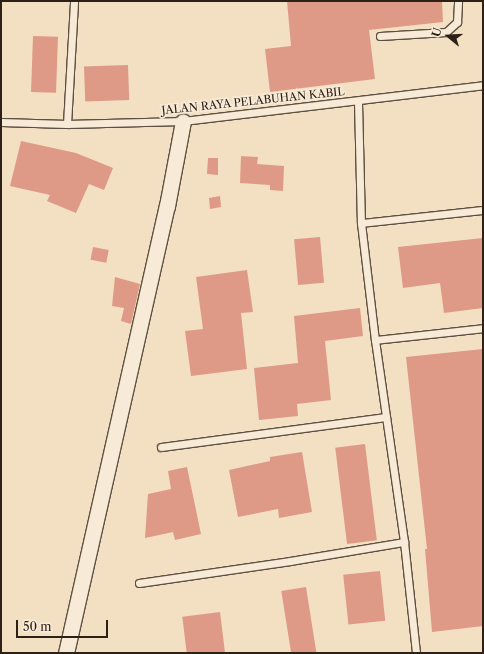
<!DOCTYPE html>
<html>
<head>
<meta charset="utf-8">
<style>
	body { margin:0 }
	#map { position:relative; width:484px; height:654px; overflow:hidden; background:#f3dfc2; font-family:"Libre Caslon Text",serif }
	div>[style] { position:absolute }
	.building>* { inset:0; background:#de9a86; transform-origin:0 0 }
	.roads { filter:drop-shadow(1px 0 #5e5041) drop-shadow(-1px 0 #5e5041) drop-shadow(0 1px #5e5041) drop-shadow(0 -1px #5e5041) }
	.lane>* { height:7px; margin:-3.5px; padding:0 3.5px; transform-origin:3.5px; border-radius:3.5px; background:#f7ead7 }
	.street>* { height:15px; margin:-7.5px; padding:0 7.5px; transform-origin:7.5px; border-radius:7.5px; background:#f7ead7 }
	span { translate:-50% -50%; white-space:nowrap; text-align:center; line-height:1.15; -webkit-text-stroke:3.5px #f7ead7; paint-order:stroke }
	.street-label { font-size:11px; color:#2d2016 }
	.frame { position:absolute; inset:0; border:2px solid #2d2016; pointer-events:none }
	.north { position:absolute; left:428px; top:16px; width:40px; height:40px; -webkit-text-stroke:3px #f7ead7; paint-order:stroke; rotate:288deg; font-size:11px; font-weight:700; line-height:16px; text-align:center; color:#2d2016 }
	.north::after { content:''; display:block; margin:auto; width:14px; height:18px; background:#2d2016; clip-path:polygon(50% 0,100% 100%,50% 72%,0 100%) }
	.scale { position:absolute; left:16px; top:620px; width:92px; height:18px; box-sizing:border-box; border:2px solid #2d2016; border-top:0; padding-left:5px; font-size:12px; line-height:14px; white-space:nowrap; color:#2d2016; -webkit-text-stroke:3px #f7ead7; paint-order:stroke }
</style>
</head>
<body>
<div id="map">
	<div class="building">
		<i style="clip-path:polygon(287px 1px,442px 1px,443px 22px,369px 30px,375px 79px,270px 92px,265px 49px,291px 46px)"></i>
		<i style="left:33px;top:36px;width:25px;height:56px;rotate:2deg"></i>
		<i style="left:128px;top:65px;width:35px;height:44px;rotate:88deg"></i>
		<i style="clip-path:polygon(21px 141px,76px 153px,113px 168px,104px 190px,89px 184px,76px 213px,47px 201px,50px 195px,10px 186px)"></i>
		<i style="clip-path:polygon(241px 156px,258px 157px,257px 164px,284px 166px,283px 191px,270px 190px,270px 185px,240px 183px)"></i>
		<i style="clip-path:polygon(208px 158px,218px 158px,218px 175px,207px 174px)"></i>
		<i style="clip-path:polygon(220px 196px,221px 207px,210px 209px,209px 198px)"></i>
		<i style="left:320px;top:237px;width:46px;height:26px;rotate:85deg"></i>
		<i style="clip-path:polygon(483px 238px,483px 308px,444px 313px,440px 283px,403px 288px,398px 247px)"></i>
		<i style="left:93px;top:247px;width:16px;height:13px;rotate:11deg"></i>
		<i style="clip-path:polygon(247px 270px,253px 312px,241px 313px,247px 369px,191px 376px,185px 331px,203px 329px,196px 277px)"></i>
		<i style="clip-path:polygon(115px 277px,140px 284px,131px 324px,121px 321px,124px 308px,112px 306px)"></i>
		<i style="clip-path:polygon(360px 308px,363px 336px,325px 341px,331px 400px,297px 404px,298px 416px,259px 420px,254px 368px,298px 363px,294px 316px)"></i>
		<i style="clip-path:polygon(483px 349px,483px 626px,432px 632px,425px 549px,427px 549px,406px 357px)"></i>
		<i style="left:365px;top:444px;width:97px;height:30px;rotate:83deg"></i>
		<i style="clip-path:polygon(302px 452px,312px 512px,279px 518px,278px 509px,238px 517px,229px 470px,270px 461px,270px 457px)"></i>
		<i style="clip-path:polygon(187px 467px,201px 534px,175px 540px,173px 532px,145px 538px,148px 494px,171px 489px,168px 471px)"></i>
		<i style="left:380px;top:571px;width:50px;height:37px;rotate:84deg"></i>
		<i style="left:306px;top:587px;width:67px;height:25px;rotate:81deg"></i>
		<i style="left:220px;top:612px;width:41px;height:38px;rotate:83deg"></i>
	</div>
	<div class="roads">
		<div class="lane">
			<i style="left:380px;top:36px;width:66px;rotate:-3.5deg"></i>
			<i style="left:446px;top:32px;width:15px;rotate:-42deg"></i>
			<i style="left:457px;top:22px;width:21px;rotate:-87deg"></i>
			<i style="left:358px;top:102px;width:121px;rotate:88.6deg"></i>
			<i style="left:361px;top:223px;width:118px;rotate:83.2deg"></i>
			<i style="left:375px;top:340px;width:204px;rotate:81.8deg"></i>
			<i style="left:404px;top:542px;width:112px;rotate:83.8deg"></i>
			<i style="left:1px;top:122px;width:66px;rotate:1.7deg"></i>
			<i style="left:67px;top:124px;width:116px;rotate:-1.5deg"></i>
			<i style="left:183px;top:121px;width:302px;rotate:-6.8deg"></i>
			<i style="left:67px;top:124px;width:123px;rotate:-86.7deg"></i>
			<i style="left:361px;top:223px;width:123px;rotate:-6.1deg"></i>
			<i style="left:375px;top:340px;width:109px;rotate:-6.3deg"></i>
			<i style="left:161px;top:447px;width:227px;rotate:-7.6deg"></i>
			<i style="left:139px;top:583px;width:153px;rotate:-8.3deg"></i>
			<i style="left:290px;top:561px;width:116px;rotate:-9.5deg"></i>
		</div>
		<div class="street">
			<i style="left:66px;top:653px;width:458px;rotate:-77.3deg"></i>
			<i style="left:167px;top:206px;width:86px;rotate:-79.3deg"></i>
		</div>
	</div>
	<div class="street-label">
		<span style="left:253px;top:101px;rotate:-6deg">JALAN RAYA PELABUHAN KABIL</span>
	</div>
	<div class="frame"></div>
	<div class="north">U</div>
	<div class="scale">50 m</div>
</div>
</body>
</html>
